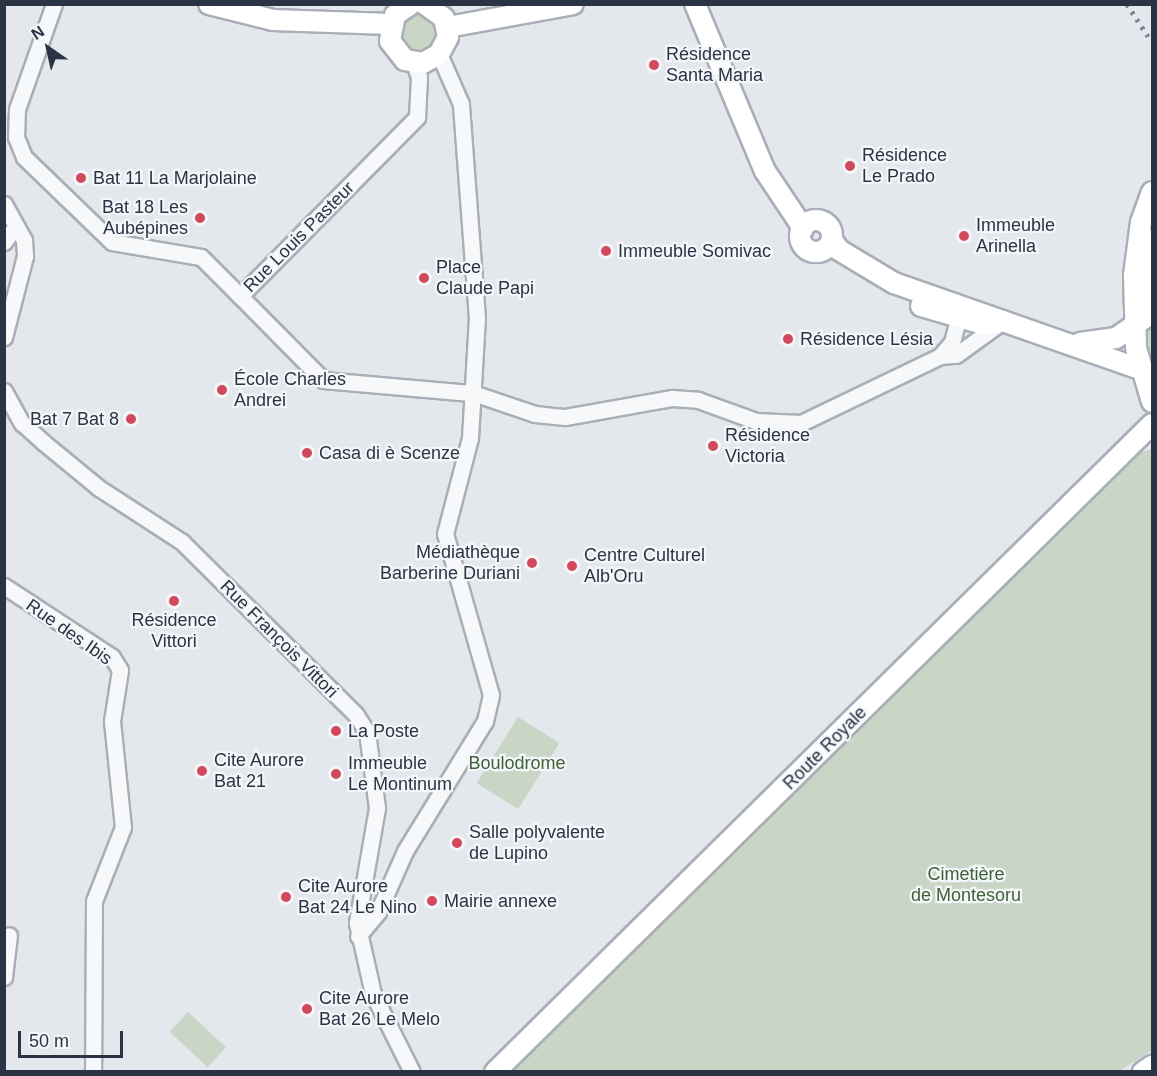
<!DOCTYPE html>
<html>
<head>
<meta charset="utf-8">
<style>
	body { margin:0 }
	#map { position:relative; width:1157px; height:1076px; overflow:hidden; background:#e4e7ec; font-family:Helvetica,sans-serif }
	div>[style] { position:absolute }
	.green>* { inset:0; background:#c9d6c5; transform-origin:0 0 }
	.round { border-radius:50% }
	.roads { filter:drop-shadow(2px 0 #a9aeb7) drop-shadow(-2px 0 #a9aeb7) drop-shadow(0 2px #a9aeb7) drop-shadow(0 -2px #a9aeb7) }
	.minor>* { height:15px; margin:-7.5px; padding:0 7.5px; transform-origin:7.5px; border-radius:7.5px; background:#f7f8fa }
	.major>* { height:20px; margin:-10px; padding:0 10px; transform-origin:10px; border-radius:10px; background:#fff }
	.major>.ring { margin:-10px; padding:0; box-sizing:content-box; background:none; border:20px solid #fff; border-radius:50% }
	.rail>* { height:4.5px; margin-top:-2.25px; transform-origin:0; background:repeating-linear-gradient(90deg,#7d8696 0 3px,transparent 0 9px) }
	.dots>* { width:16px; height:16px; translate:-50% -50%; box-sizing:border-box; border:3px solid #f4f6f9; border-radius:50% }
	span { translate:-50% -50%; white-space:nowrap; text-align:center; line-height:1.15; -webkit-text-stroke:4.5px #f4f6f9; paint-order:stroke }
	.poi-label { font-size:18px; color:#2b3445 }
	.left { translate:0 -50%; text-align:left }
	.right { translate:-100% -50%; text-align:right }
	.street-label { font-size:18px; color:#2b3445 }
	.park-label { font-size:18px; color:#3f6138 }
	.frame { position:absolute; inset:0; border:6px solid #2b3445; pointer-events:none }
	.north { position:absolute; left:18px; top:18px; width:60px; height:60px; -webkit-text-stroke:4px #f4f6f9; paint-order:stroke; rotate:326deg; font-size:16px; font-weight:700; line-height:24px; text-align:center; color:#2b3445 }
	.north::after { content:''; display:block; margin:auto; width:21px; height:27px; background:#2b3445; clip-path:polygon(50% 0,100% 100%,50% 72%,0 100%) }
	.scale { position:absolute; left:18px; top:1031px; width:105px; height:27px; box-sizing:border-box; border:3px solid #2b3445; border-top:0; padding-left:8px; font-size:18px; line-height:21px; white-space:nowrap; color:#2b3445; -webkit-text-stroke:4px #f4f6f9; paint-order:stroke }
</style>
</head>
<body>
<div id="map">
	<div class="green">
		<i class="round" style="left:399px;top:14px;width:38px;height:38px"></i>
		<i style="clip-path:polygon(1152px 322px,1152px 372px,1143px 334px)"></i>
		<i style="clip-path:polygon(1152px 449px,1152px 1050px,1118px 1072px,513px 1071px,1139px 453px)"></i>
		<i style="left:518px;top:717px;width:49px;height:78px;rotate:32deg"></i>
		<i style="left:188px;top:1012px;width:52px;height:27px;rotate:43deg"></i>
	</div>
	<div class="roads">
		<div class="minor">
			<i style="left:54px;top:4px;width:111px;rotate:109.4deg"></i>
			<i style="left:17px;top:109px;width:28px;rotate:92deg"></i>
			<i style="left:16px;top:137px;width:22px;rotate:68deg"></i>
			<i style="left:24px;top:157px;width:122px;rotate:44deg"></i>
			<i style="left:112px;top:242px;width:90px;rotate:9.6deg"></i>
			<i style="left:201px;top:257px;width:55px;rotate:45deg"></i>
			<i style="left:240px;top:296px;width:252px;rotate:-45.3deg"></i>
			<i style="left:417px;top:117px;width:40px;rotate:-87.1deg"></i>
			<i style="left:419px;top:77px;width:15px;rotate:-110deg"></i>
			<i style="left:4px;top:204px;width:41px;rotate:60.9deg"></i>
			<i style="left:24px;top:240px;width:16px;rotate:86deg"></i>
			<i style="left:25px;top:256px;width:84px;rotate:104.5deg"></i>
			<i style="left:4px;top:242px;width:20px;rotate:-53deg"></i>
			<i style="left:240px;top:296px;width:118px;rotate:45.3deg"></i>
			<i style="left:323px;top:380px;width:151px;rotate:5deg"></i>
			<i style="left:473px;top:393px;width:65px;rotate:18.7deg"></i>
			<i style="left:535px;top:414px;width:30px;rotate:6deg"></i>
			<i style="left:565px;top:417px;width:109px;rotate:-10.1deg"></i>
			<i style="left:672px;top:398px;width:26px;rotate:4deg"></i>
			<i style="left:698px;top:400px;width:62px;rotate:19.9deg"></i>
			<i style="left:756px;top:421px;width:45px;rotate:2.5deg"></i>
			<i style="left:801px;top:423px;width:154px;rotate:-25.7deg"></i>
			<i style="left:940px;top:356px;width:16px;rotate:-4deg"></i>
			<i style="left:956px;top:355px;width:58px;rotate:-35.9deg"></i>
			<i style="left:940px;top:356px;width:18px;rotate:-49deg"></i>
			<i style="left:952px;top:342px;width:24px;rotate:-75deg"></i>
			<i style="left:4px;top:391px;width:37px;rotate:61deg"></i>
			<i style="left:22px;top:423px;width:28px;rotate:42deg"></i>
			<i style="left:43px;top:442px;width:72px;rotate:39.4deg"></i>
			<i style="left:99px;top:488px;width:99px;rotate:33deg"></i>
			<i style="left:182px;top:542px;width:245px;rotate:44.8deg"></i>
			<i style="left:356px;top:715px;width:20px;rotate:57deg"></i>
			<i style="left:367px;top:732px;width:77px;rotate:82.5deg"></i>
			<i style="left:377px;top:808px;width:117px;rotate:99.9deg"></i>
			<i style="left:357px;top:923px;width:73px;rotate:77.3deg"></i>
			<i style="left:373px;top:994px;width:87px;rotate:63.4deg"></i>
			<i style="left:4px;top:586px;width:129px;rotate:33.3deg"></i>
			<i style="left:112px;top:657px;width:15px;rotate:58deg"></i>
			<i style="left:120px;top:670px;width:52px;rotate:98.9deg"></i>
			<i style="left:112px;top:721px;width:107px;rotate:84.1deg"></i>
			<i style="left:123px;top:827px;width:79px;rotate:111.4deg"></i>
			<i style="left:94px;top:901px;width:171px;rotate:90.3deg"></i>
			<i style="left:358px;top:936px;width:31px;rotate:-50deg"></i>
			<i style="left:378px;top:912px;width:67px;rotate:-66.1deg"></i>
			<i style="left:405px;top:851px;width:153px;rotate:-58.4deg"></i>
			<i style="left:485px;top:721px;width:27px;rotate:-77deg"></i>
			<i style="left:491px;top:695px;width:167px;rotate:-105.9deg"></i>
			<i style="left:445px;top:534px;width:99px;rotate:-75.4deg"></i>
			<i style="left:470px;top:438px;width:120px;rotate:-86.7deg"></i>
			<i style="left:477px;top:318px;width:215px;rotate:-94.3deg"></i>
			<i style="left:461px;top:104px;width:55px;rotate:-113.7deg"></i>
			<i style="left:4px;top:977px;width:42px;rotate:-83.2deg"></i>
		</div>
		<div class="major">
			<i style="left:209px;top:4px;width:66px;rotate:14deg"></i>
			<i style="left:273px;top:20px;width:117px;rotate:2deg"></i>
			<i style="left:411px;top:4px;width:19px;rotate:145deg"></i>
			<i style="left:395px;top:15px;width:26px;rotate:101deg"></i>
			<i style="left:390px;top:41px;width:24px;rotate:52deg"></i>
			<i style="left:405px;top:60px;width:18px;rotate:9deg"></i>
			<i style="left:423px;top:63px;width:18px;rotate:-29deg"></i>
			<i style="left:439px;top:54px;width:19px;rotate:-62deg"></i>
			<i style="left:448px;top:37px;width:19px;rotate:-102deg"></i>
			<i style="left:444px;top:18px;width:24px;rotate:-144deg"></i>
			<i style="left:695px;top:4px;width:181px;rotate:67.3deg"></i>
			<i style="left:765px;top:171px;width:69px;rotate:56.3deg"></i>
			<i style="left:448px;top:27px;width:127px;rotate:-10.4deg"></i>
			<i style="left:1152px;top:192px;width:32px;rotate:110deg"></i>
			<i style="left:1141px;top:222px;width:53px;rotate:97.5deg"></i>
			<i style="left:1134px;top:275px;width:73px;rotate:88.4deg"></i>
			<i style="left:1136px;top:348px;width:56px;rotate:73.5deg"></i>
			<i class="ring" style="left:800px;top:220px;width:12px;height:12px"></i>
			<i style="left:832px;top:240px;width:12px;rotate:55deg"></i>
			<i style="left:839px;top:250px;width:64px;rotate:31deg"></i>
			<i style="left:894px;top:283px;width:260px;rotate:19.3deg"></i>
			<i style="left:1148px;top:300px;width:60px;rotate:-86.2deg"></i>
			<i style="left:921px;top:306px;width:65px;rotate:16.2deg"></i>
			<i style="left:983px;top:324px;width:20px;rotate:-9deg"></i>
			<i style="left:1080px;top:343px;width:36px;rotate:-8deg"></i>
			<i style="left:1116px;top:338px;width:44px;rotate:-34.8deg"></i>
			<i style="left:495px;top:1072px;width:923px;rotate:-44.6deg"></i>
			<i style="left:1143px;top:1072px;width:11px;rotate:-34deg"></i>
		</div>
	</div>
	<div class="rail">
		<i style="left:1127px;top:4px;width:45px;rotate:56.7deg"></i>
	</div>
	<div class="dots">
		<i style="left:654px;top:65px;background:#d1495b"></i>
		<i style="left:850px;top:166px;background:#d1495b"></i>
		<i style="left:81px;top:178px;background:#d1495b"></i>
		<i style="left:200px;top:218px;background:#d1495b"></i>
		<i style="left:964px;top:236px;background:#d1495b"></i>
		<i style="left:606px;top:251px;background:#d1495b"></i>
		<i style="left:424px;top:278px;background:#d1495b"></i>
		<i style="left:788px;top:339px;background:#d1495b"></i>
		<i style="left:222px;top:390px;background:#d1495b"></i>
		<i style="left:131px;top:419px;background:#d1495b"></i>
		<i style="left:713px;top:446px;background:#d1495b"></i>
		<i style="left:307px;top:453px;background:#d1495b"></i>
		<i style="left:532px;top:563px;background:#d1495b"></i>
		<i style="left:572px;top:566px;background:#d1495b"></i>
		<i style="left:174px;top:601px;background:#d1495b"></i>
		<i style="left:336px;top:731px;background:#d1495b"></i>
		<i style="left:202px;top:771px;background:#d1495b"></i>
		<i style="left:336px;top:774px;background:#d1495b"></i>
		<i style="left:457px;top:843px;background:#d1495b"></i>
		<i style="left:286px;top:897px;background:#d1495b"></i>
		<i style="left:432px;top:901px;background:#d1495b"></i>
		<i style="left:307px;top:1009px;background:#d1495b"></i>
	</div>
	<div class="poi-label">
		<span class="left" style="left:666px;top:65px">Résidence<br>Santa Maria</span>
		<span class="left" style="left:862px;top:166px">Résidence<br>Le Prado</span>
		<span class="left" style="left:93px;top:178px">Bat 11 La Marjolaine</span>
		<span class="right" style="left:188px;top:218px">Bat 18 Les<br>Aubépines</span>
		<span class="left" style="left:976px;top:236px">Immeuble<br>Arinella</span>
		<span class="left" style="left:618px;top:251px">Immeuble Somivac</span>
		<span class="left" style="left:436px;top:278px">Place<br>Claude Papi</span>
		<span class="left" style="left:800px;top:339px">Résidence Lésia</span>
		<span class="left" style="left:234px;top:390px">École Charles<br>Andrei</span>
		<span class="right" style="left:119px;top:419px">Bat 7 Bat 8</span>
		<span class="left" style="left:725px;top:446px">Résidence<br>Victoria</span>
		<span class="left" style="left:319px;top:453px">Casa di è Scenze</span>
		<span class="right" style="left:520px;top:563px">Médiathèque<br>Barberine Duriani</span>
		<span class="left" style="left:584px;top:566px">Centre Culturel<br>Alb'Oru</span>
		<span style="left:174px;top:631px">Résidence<br>Vittori</span>
		<span class="left" style="left:348px;top:731px">La Poste</span>
		<span class="left" style="left:214px;top:771px">Cite Aurore<br>Bat 21</span>
		<span class="left" style="left:348px;top:774px">Immeuble<br>Le Montinum</span>
		<span class="left" style="left:469px;top:843px">Salle polyvalente<br>de Lupino</span>
		<span class="left" style="left:298px;top:897px">Cite Aurore<br>Bat 24 Le Nino</span>
		<span class="left" style="left:444px;top:901px">Mairie annexe</span>
		<span class="left" style="left:319px;top:1009px">Cite Aurore<br>Bat 26 Le Melo</span>
	</div>
	<div class="street-label">
		<span style="left:299px;top:237px;rotate:-45deg">Rue Louis Pasteur</span>
		<span style="left:69px;top:632px;rotate:35deg">Rue des Ibis</span>
		<span style="left:279px;top:639px;rotate:45deg">Rue François Vittori</span>
		<span style="left:825px;top:748px;rotate:-45deg">Route Royale</span>
	</div>
	<div class="park-label">
		<span style="left:517px;top:763px">Boulodrome</span>
		<span style="left:966px;top:885px">Cimetière<br>de Montesoru</span>
	</div>
	<div class="frame"></div>
	<div class="north">N</div>
	<div class="scale">50 m</div>
</div>
</body>
</html>
